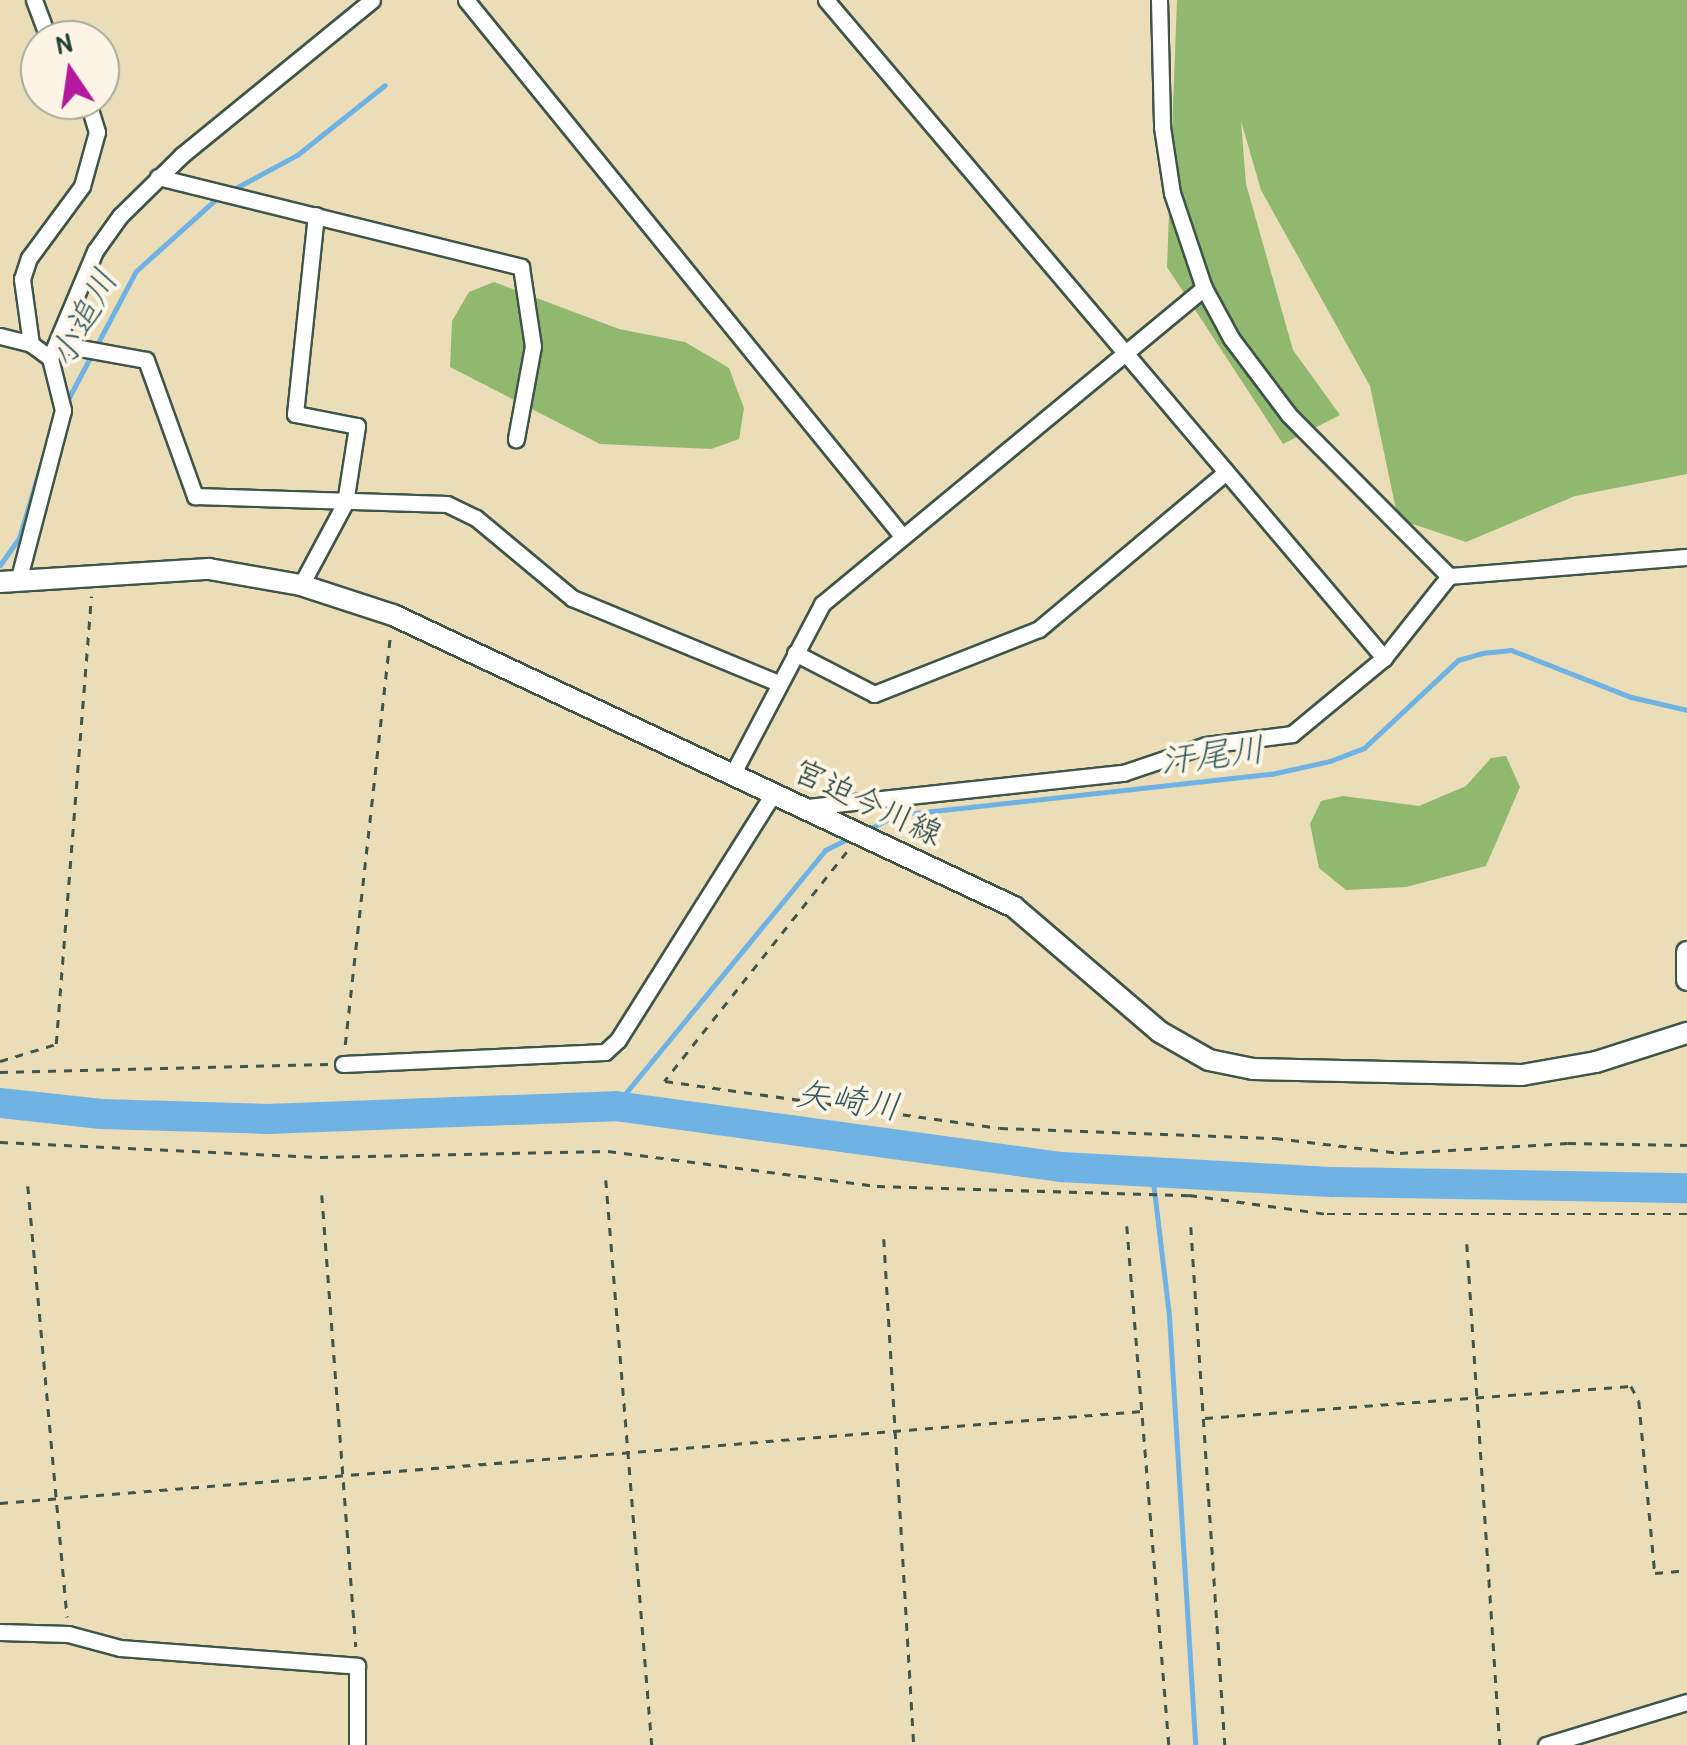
<!DOCTYPE html>
<html>
<head>
<meta charset="utf-8">
<style>
	body { margin:0 }
	#map { position:relative; width:1687px; height:1745px; overflow:hidden; background:#ecddb9; font-family:"Patrick Hand","Klee One",sans-serif }
	div>[style] { position:absolute }
	.forest>* { inset:0; background:#90b86f }
	.stream>* { height:5px; margin:-2.5px; padding:0 2.5px; transform-origin:2.5px; border-radius:2.5px; background:#6fb3e5 }
	.river>* { height:30px; margin:-15px; padding:0 15px; transform-origin:15px; border-radius:15px; background:#6fb3e5 }
	.path>* { height:2.5px; margin-top:-1.25px; transform-origin:0; background:repeating-linear-gradient(90deg,#3e5548 0 8px,transparent 0 16px) }
	.roads { filter:drop-shadow(2px 0 #3e5548) drop-shadow(-2px 0 #3e5548) drop-shadow(0 2px #3e5548) drop-shadow(0 -2px #3e5548) }
	.street>* { height:15px; margin:-7.5px; padding:0 7.5px; transform-origin:7.5px; border-radius:7.5px; background:#fff }
	.secondary>* { height:20px; margin:-10px; padding:0 10px; transform-origin:10px; border-radius:10px; background:#fff }
	span { translate:-50% -50%; white-space:nowrap; text-align:center; line-height:1.15; -webkit-text-stroke:8px #fcf5e5; paint-order:stroke }
	.street-label { font-size:32px; color:#1f3d34 }
	.water-label { font-size:35px; color:#335a60; font-style:italic }
	.north { position:absolute; left:20px; top:20px; width:100px; height:100px; box-sizing:border-box; background:#fcf5e5; border:2px solid #a4ab9e; border-radius:50%; rotate:347deg; font-size:28px; font-weight:700; line-height:40px; text-align:center; color:#1f3d34 }
	.north::after { content:''; display:block; margin:auto; width:35px; height:45px; background:#b5179e; clip-path:polygon(50% 0,100% 100%,50% 72%,0 100%) }
</style>
</head>
<body>
<div id="map">
	<div class="forest">
		<i style="clip-path:polygon(1177px 0,1687px 0,1687px 474px,1575px 496px,1466px 542px,1398px 519px,1370px 386px,1261px 190px,1241px 121px,1246px 184px,1293px 350px,1340px 415px,1283px 444px,1167px 267px)"></i>
		<i style="clip-path:polygon(494px 282px,619px 329px,685px 342px,729px 368px,744px 408px,739px 439px,711px 449px,600px 444px,450px 367px,452px 321px,469px 292px)"></i>
		<i style="clip-path:polygon(1506px 756px,1520px 787px,1486px 866px,1406px 887px,1346px 890px,1319px 868px,1310px 824px,1321px 801px,1343px 796px,1419px 806px,1466px 786px,1491px 758px)"></i>
	</div>
	<div class="stream">
		<i style="left:232px;top:190px;width:74px;rotate:-28.3deg"></i>
		<i style="left:297px;top:155px;width:112px;rotate:-38.5deg"></i>
		<i style="left:66px;top:403px;width:149px;rotate:-62.1deg"></i>
		<i style="left:136px;top:271px;width:109px;rotate:-42deg"></i>
		<i style="left:0;top:565px;width:33px;rotate:-55deg"></i>
		<i style="left:19px;top:538px;width:109px;rotate:-73.4deg"></i>
		<i style="left:867px;top:830px;width:34px;rotate:-27deg"></i>
		<i style="left:897px;top:815px;width:376px;rotate:-6.3deg"></i>
		<i style="left:1271px;top:774px;width:60px;rotate:-12.4deg"></i>
		<i style="left:1330px;top:761px;width:36px;rotate:-21deg"></i>
		<i style="left:1364px;top:748px;width:129px;rotate:-43.1deg"></i>
		<i style="left:1458px;top:660px;width:25px;rotate:-16deg"></i>
		<i style="left:1482px;top:653px;width:29px;rotate:-6deg"></i>
		<i style="left:1511px;top:650px;width:129px;rotate:21.4deg"></i>
		<i style="left:1631px;top:697px;width:57px;rotate:13.1deg"></i>
		<i style="left:615px;top:1106px;width:331px;rotate:-50.6deg"></i>
		<i style="left:825px;top:850px;width:30px;rotate:-26deg"></i>
		<i style="left:1152px;top:1173px;width:144px;rotate:83.2deg"></i>
		<i style="left:1169px;top:1316px;width:430px;rotate:86.5deg"></i>
	</div>
	<div class="river">
		<i style="left:0;top:1103px;width:102px;rotate:6.2deg"></i>
		<i style="left:101px;top:1114px;width:166px;rotate:1.7deg"></i>
		<i style="left:267px;top:1119px;width:348px;rotate:-2.1deg"></i>
		<i style="left:615px;top:1106px;width:451px;rotate:7.8deg"></i>
		<i style="left:1062px;top:1167px;width:272px;rotate:3.2deg"></i>
		<i style="left:1334px;top:1182px;width:353px;rotate:1deg"></i>
	</div>
	<div class="path">
		<i style="left:847px;top:852px;width:293px;rotate:128.5deg"></i>
		<i style="left:665px;top:1081px;width:338px;rotate:8deg"></i>
		<i style="left:1000px;top:1128px;width:275px;rotate:2.1deg"></i>
		<i style="left:1275px;top:1138px;width:126px;rotate:6.8deg"></i>
		<i style="left:1400px;top:1153px;width:168px;rotate:-3.4deg"></i>
		<i style="left:1568px;top:1143px;width:119px;rotate:1deg"></i>
		<i style="left:345px;top:1045px;width:411px;rotate:-83.7deg"></i>
		<i style="left:0;top:1061px;width:59px;rotate:-16.9deg"></i>
		<i style="left:56px;top:1044px;width:449px;rotate:-85.5deg"></i>
		<i style="left:0;top:1072px;width:328px;rotate:-1.4deg"></i>
		<i style="left:0;top:1142px;width:320px;rotate:2.7deg"></i>
		<i style="left:320px;top:1157px;width:288px;rotate:-1.2deg"></i>
		<i style="left:608px;top:1151px;width:271px;rotate:7.4deg"></i>
		<i style="left:877px;top:1186px;width:312px;rotate:1.7deg"></i>
		<i style="left:1189px;top:1195px;width:139px;rotate:7.8deg"></i>
		<i style="left:1327px;top:1214px;width:360px"></i>
		<i style="left:606px;top:1180px;width:567px;rotate:85.35deg"></i>
		<i style="left:28px;top:1186px;width:433px;rotate:84.8deg"></i>
		<i style="left:322px;top:1195px;width:453px;rotate:85.7deg"></i>
		<i style="left:1127px;top:1226px;width:521px;rotate:85.37deg"></i>
		<i style="left:1191px;top:1227px;width:519px;rotate:86.24deg"></i>
		<i style="left:884px;top:1239px;width:507px;rotate:86.61deg"></i>
		<i style="left:1467px;top:1244px;width:502px;rotate:86.23deg"></i>
		<i style="left:1205px;top:1418px;width:427px;rotate:-4.3deg"></i>
		<i style="left:1631px;top:1386px;width:17px;rotate:62deg"></i>
		<i style="left:1639px;top:1401px;width:173px;rotate:84.7deg"></i>
		<i style="left:1655px;top:1573px;width:32px;rotate:-5deg"></i>
		<i style="left:0;top:1503px;width:1146px;rotate:-4.61deg"></i>
	</div>
	<div class="roads">
		<div class="street">
			<i style="left:34px;top:0;width:43px;rotate:69.4deg"></i>
			<i style="left:466px;top:0;width:691px;rotate:50.87deg"></i>
			<i style="left:826px;top:0;width:863px;rotate:49.7deg"></i>
			<i style="left:1159px;top:0;width:127px;rotate:88.6deg"></i>
			<i style="left:1162px;top:127px;width:67px;rotate:81.4deg"></i>
			<i style="left:1172px;top:193px;width:100px;rotate:71.4deg"></i>
			<i style="left:1204px;top:288px;width:57px;rotate:61.6deg"></i>
			<i style="left:1231px;top:338px;width:96px;rotate:53deg"></i>
			<i style="left:1289px;top:415px;width:227px;rotate:45.2deg"></i>
			<i style="left:158px;top:177px;width:374px;rotate:13.9deg"></i>
			<i style="left:521px;top:267px;width:80px;rotate:81.4deg"></i>
			<i style="left:533px;top:346px;width:95px;rotate:100.4deg"></i>
			<i style="left:0;top:336px;width:32px;rotate:14deg"></i>
			<i style="left:31px;top:344px;width:24px;rotate:36deg"></i>
			<i style="left:50px;top:358px;width:54px;rotate:76deg"></i>
			<i style="left:63px;top:410px;width:177px;rotate:104.7deg"></i>
			<i style="left:31px;top:344px;width:66px;rotate:-97.9deg"></i>
			<i style="left:22px;top:279px;width:22px;rotate:-72deg"></i>
			<i style="left:29px;top:258px;width:89px;rotate:-53.6deg"></i>
			<i style="left:82px;top:186px;width:56px;rotate:-74.5deg"></i>
			<i style="left:97px;top:132px;width:34px;rotate:-107deg"></i>
			<i style="left:58px;top:344px;width:89px;rotate:10.3deg"></i>
			<i style="left:146px;top:360px;width:145px;rotate:70.2deg"></i>
			<i style="left:195px;top:496px;width:252px;rotate:1.8deg"></i>
			<i style="left:447px;top:504px;width:32px;rotate:26deg"></i>
			<i style="left:476px;top:518px;width:125px;rotate:39.8deg"></i>
			<i style="left:572px;top:598px;width:223px;rotate:22.4deg"></i>
			<i style="left:50px;top:358px;width:116px;rotate:-67.2deg"></i>
			<i style="left:95px;top:251px;width:43px;rotate:-54.5deg"></i>
			<i style="left:120px;top:216px;width:87px;rotate:-44.5deg"></i>
			<i style="left:182px;top:155px;width:245px;rotate:-39.2deg"></i>
			<i style="left:301px;top:585px;width:93px;rotate:-61.8deg"></i>
			<i style="left:345px;top:503px;width:78px;rotate:-81.1deg"></i>
			<i style="left:357px;top:426px;width:63px;rotate:-169deg"></i>
			<i style="left:295px;top:414px;width:200px;rotate:-84deg"></i>
			<i style="left:795px;top:653px;width:89px;rotate:27.4deg"></i>
			<i style="left:874px;top:694px;width:177px;rotate:-21.5deg"></i>
			<i style="left:1039px;top:629px;width:244px;rotate:-40deg"></i>
			<i style="left:733px;top:773px;width:191px;rotate:-62.2deg"></i>
			<i style="left:822px;top:604px;width:496px;rotate:-39.6deg"></i>
			<i style="left:808px;top:807px;width:317px;rotate:-6.2deg"></i>
			<i style="left:1123px;top:773px;width:88px;rotate:-18.6deg"></i>
			<i style="left:1206px;top:745px;width:87px;rotate:-7.3deg"></i>
			<i style="left:1292px;top:734px;width:119px;rotate:-39.6deg"></i>
			<i style="left:1384px;top:658px;width:105px;rotate:-51.6deg"></i>
			<i style="left:1449px;top:576px;width:239px;rotate:-4.6deg"></i>
			<i style="left:343px;top:1064px;width:262px;rotate:-2.6deg"></i>
			<i style="left:605px;top:1052px;width:18px;rotate:-43deg"></i>
			<i style="left:618px;top:1040px;width:293px;rotate:-57.8deg"></i>
			<i style="left:0;top:1632px;width:68px;rotate:1.7deg"></i>
			<i style="left:68px;top:1634px;width:54px;rotate:15.1deg"></i>
			<i style="left:120px;top:1648px;width:238px;rotate:4.3deg"></i>
			<i style="left:357px;top:1666px;width:79px;rotate:90deg"></i>
			<i style="left:1546px;top:1745px;width:147px;rotate:-17deg"></i>
		</div>
		<div class="secondary">
			<i style="left:0;top:582px;width:209px;rotate:-3.6deg"></i>
			<i style="left:209px;top:569px;width:93px;rotate:9.9deg"></i>
			<i style="left:301px;top:585px;width:97px;rotate:18.1deg"></i>
			<i style="left:393px;top:615px;width:686px;rotate:25.18deg"></i>
			<i style="left:1014px;top:907px;width:192px;rotate:40.6deg"></i>
			<i style="left:1160px;top:1032px;width:56px;rotate:29.7deg"></i>
			<i style="left:1209px;top:1060px;width:45px;rotate:11.6deg"></i>
			<i style="left:1253px;top:1069px;width:269px;rotate:1.3deg"></i>
			<i style="left:1522px;top:1075px;width:75px;rotate:-10deg"></i>
			<i style="left:1596px;top:1062px;width:96px;rotate:-17.7deg"></i>
			<i style="left:1687px;top:952px;width:28px;rotate:90deg"></i>
		</div>
	</div>
	<div class="street-label">
		<span style="left:868px;top:802px;rotate:25deg">宮迫今川線</span>
	</div>
	<div class="water-label">
		<span style="left:83px;top:318px;rotate:-62deg">小追川</span>
		<span style="left:1212px;top:755px;rotate:-7deg">汗尾川</span>
		<span style="left:848px;top:1100px;rotate:8deg">矢崎川</span>
	</div>
	<div class="north">N</div>
</div>
</body>
</html>
